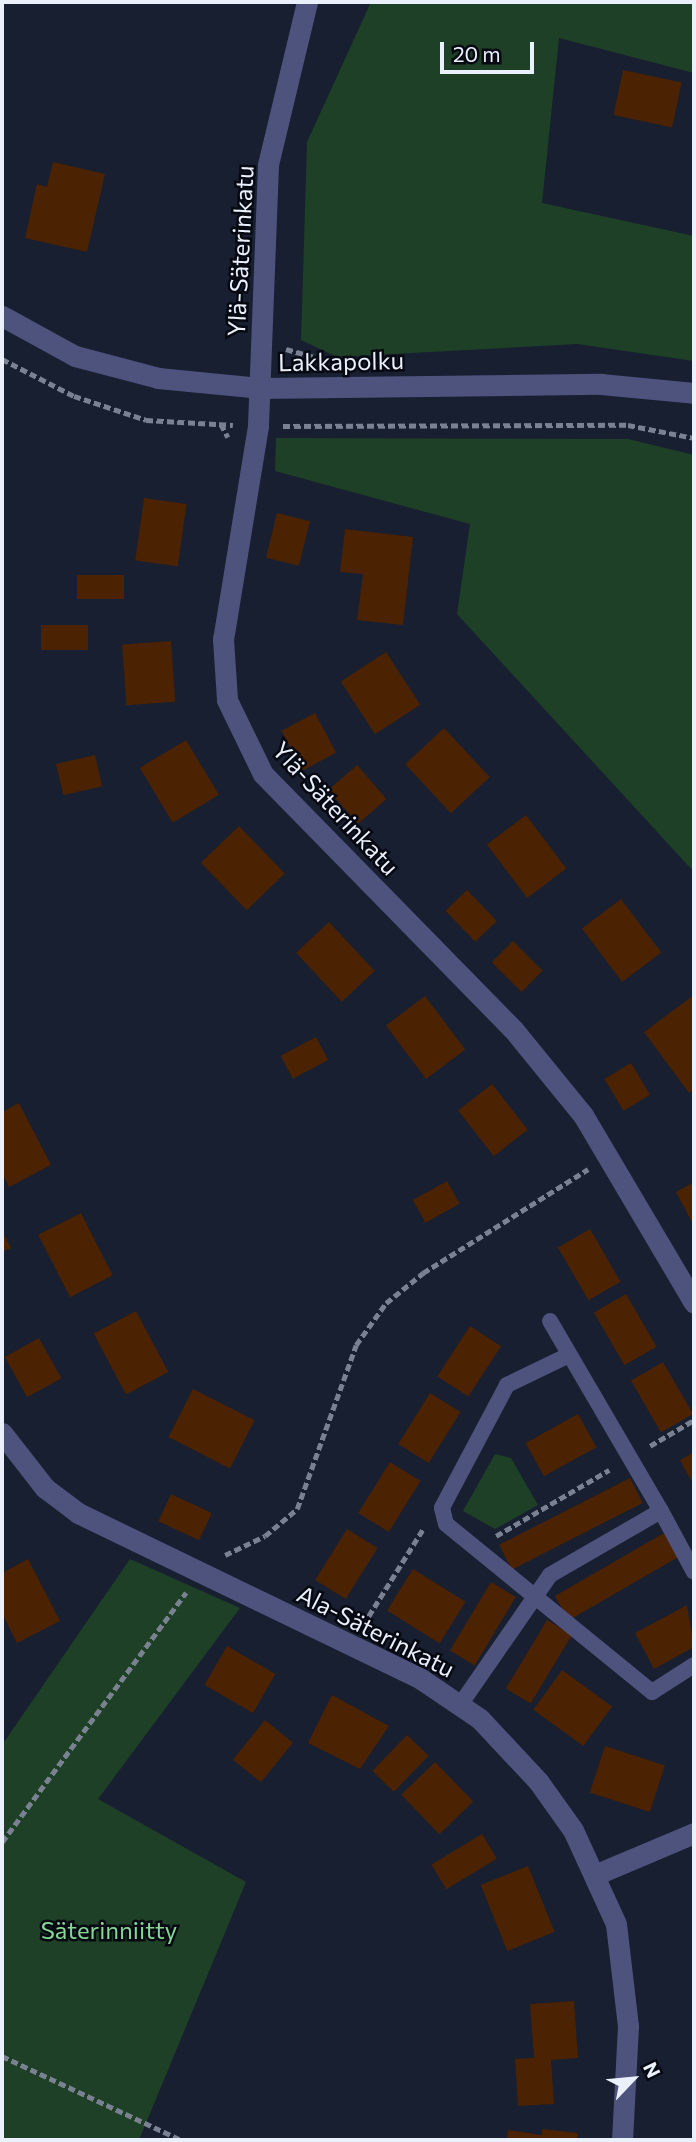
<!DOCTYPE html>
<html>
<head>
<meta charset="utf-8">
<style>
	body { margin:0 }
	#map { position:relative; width:696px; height:2142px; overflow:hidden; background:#171f31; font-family:Commissioner,sans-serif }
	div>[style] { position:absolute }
	.green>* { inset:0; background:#1e4026 }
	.building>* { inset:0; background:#4b2202; transform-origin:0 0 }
	.path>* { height:4.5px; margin-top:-2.25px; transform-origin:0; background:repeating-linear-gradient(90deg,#7a8190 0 7px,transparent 0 10.5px) }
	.lane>* { height:16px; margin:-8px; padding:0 8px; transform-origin:8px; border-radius:8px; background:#4d537d }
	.street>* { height:21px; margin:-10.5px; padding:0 10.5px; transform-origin:10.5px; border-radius:10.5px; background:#4d537d }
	span { translate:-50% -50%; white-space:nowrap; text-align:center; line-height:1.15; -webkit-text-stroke:5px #060911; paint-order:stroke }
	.street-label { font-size:24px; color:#eaf1fd }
	.park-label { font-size:24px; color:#84d795 }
	.frame { position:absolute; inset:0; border:4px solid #eaf1fd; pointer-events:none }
	.north { position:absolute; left:598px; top:2044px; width:70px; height:70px; -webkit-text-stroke:5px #060911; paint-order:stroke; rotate:64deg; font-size:19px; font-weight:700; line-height:28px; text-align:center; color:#eaf1fd }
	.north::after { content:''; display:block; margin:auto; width:24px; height:32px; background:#eaf1fd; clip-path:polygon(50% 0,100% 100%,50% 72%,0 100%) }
	.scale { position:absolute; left:440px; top:42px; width:94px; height:32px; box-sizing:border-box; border:4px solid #eaf1fd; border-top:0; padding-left:9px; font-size:21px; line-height:24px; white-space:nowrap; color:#eaf1fd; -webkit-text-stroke:5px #060911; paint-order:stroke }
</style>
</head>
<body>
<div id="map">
	<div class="green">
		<i style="clip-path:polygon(371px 2px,694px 2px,694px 73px,559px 38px,542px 203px,694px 236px,694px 361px,577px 344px,337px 357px,301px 340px,307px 142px)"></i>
		<i style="clip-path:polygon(276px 438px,628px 439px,694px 455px,694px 872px,457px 614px,470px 524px,275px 471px)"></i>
		<i style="clip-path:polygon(495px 1454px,511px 1458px,538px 1505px,495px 1529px,463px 1511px)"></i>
		<i style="clip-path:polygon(130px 1559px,240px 1608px,98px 1799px,246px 1882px,139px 2140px,2px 2140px,2px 1745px)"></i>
	</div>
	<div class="building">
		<i style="left:623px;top:70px;width:60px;height:46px;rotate:12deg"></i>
		<i style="clip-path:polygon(53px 162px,105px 174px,87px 252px,25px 238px,37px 184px,47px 187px)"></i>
		<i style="left:144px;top:498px;width:43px;height:63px;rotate:8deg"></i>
		<i style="left:277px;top:513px;width:34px;height:46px;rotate:14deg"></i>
		<i style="clip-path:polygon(345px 529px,413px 537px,403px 625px,357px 620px,363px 574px,340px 572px)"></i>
		<i style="left:77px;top:575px;width:47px;height:24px"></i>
		<i style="left:88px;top:625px;width:25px;height:47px;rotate:90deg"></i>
		<i style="left:171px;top:641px;width:61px;height:49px;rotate:86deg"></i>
		<i style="left:386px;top:652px;width:63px;height:54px;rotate:57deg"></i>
		<i style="left:315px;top:713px;width:45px;height:38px;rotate:62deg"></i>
		<i style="left:444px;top:728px;width:67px;height:53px;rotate:47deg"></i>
		<i style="left:186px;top:740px;width:64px;height:54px;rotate:59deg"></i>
		<i style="left:95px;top:755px;width:32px;height:40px;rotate:77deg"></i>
		<i style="left:357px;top:765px;width:45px;height:38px;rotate:49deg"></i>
		<i style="left:526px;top:815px;width:67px;height:49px;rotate:53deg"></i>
		<i style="left:239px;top:826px;width:66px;height:53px;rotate:46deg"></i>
		<i style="left:467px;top:890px;width:43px;height:30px;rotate:46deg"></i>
		<i style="left:621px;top:899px;width:67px;height:49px;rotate:53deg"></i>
		<i style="left:329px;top:922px;width:67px;height:45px;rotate:47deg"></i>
		<i style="left:513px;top:941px;width:42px;height:30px;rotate:45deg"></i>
		<i style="clip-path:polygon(694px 995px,694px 1089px,689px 1093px,644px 1032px)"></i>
		<i style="left:425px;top:996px;width:67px;height:49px;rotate:53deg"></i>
		<i style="left:316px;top:1037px;width:26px;height:40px;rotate:62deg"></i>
		<i style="left:631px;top:1063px;width:37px;height:31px;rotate:59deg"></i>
		<i style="left:492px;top:1084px;width:58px;height:43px;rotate:52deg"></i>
		<i style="clip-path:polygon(19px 1103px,51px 1165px,9px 1187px,2px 1173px,2px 1112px)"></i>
		<i style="left:447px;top:1181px;width:26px;height:39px;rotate:61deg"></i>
		<i style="clip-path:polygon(694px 1182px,694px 1226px,676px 1192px)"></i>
		<i style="left:81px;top:1213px;width:70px;height:48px;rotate:63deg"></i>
		<i style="left:590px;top:1229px;width:61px;height:37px;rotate:60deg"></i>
		<i style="clip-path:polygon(2px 1231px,11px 1248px,2px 1252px)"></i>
		<i style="left:626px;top:1294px;width:61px;height:37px;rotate:60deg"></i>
		<i style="left:136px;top:1311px;width:69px;height:48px;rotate:62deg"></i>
		<i style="left:470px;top:1326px;width:37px;height:60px;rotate:33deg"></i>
		<i style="left:39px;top:1338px;width:46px;height:39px;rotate:61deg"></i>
		<i style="left:663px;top:1362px;width:60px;height:37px;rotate:60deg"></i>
		<i style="left:193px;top:1389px;width:69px;height:54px;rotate:27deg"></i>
		<i style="left:430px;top:1393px;width:36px;height:60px;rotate:32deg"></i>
		<i style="left:578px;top:1414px;width:38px;height:60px;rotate:61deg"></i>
		<i style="clip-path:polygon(694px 1452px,694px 1486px,680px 1460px)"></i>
		<i style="left:390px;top:1462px;width:36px;height:60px;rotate:32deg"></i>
		<i style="left:630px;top:1478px;width:28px;height:147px;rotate:63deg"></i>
		<i style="left:171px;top:1494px;width:45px;height:30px;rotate:25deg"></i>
		<i style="left:347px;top:1529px;width:36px;height:60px;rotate:32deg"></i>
		<i style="left:664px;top:1533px;width:28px;height:126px;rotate:60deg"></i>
		<i style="clip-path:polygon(28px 1559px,60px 1621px,17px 1643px,2px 1613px,2px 1573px)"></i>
		<i style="left:413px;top:1569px;width:62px;height:49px;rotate:32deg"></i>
		<i style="left:491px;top:1582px;width:29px;height:80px;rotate:31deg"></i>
		<i style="clip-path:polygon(687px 1605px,694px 1647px,654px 1669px,635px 1633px)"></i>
		<i style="left:547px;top:1620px;width:29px;height:80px;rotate:31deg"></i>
		<i style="left:227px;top:1646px;width:56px;height:45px;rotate:30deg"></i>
		<i style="left:562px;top:1670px;width:62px;height:49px;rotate:36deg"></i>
		<i style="clip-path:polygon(332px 1695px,389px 1726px,360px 1769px,308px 1743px)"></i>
		<i style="left:265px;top:1720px;width:36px;height:51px;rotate:39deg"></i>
		<i style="left:407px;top:1735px;width:30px;height:50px;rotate:44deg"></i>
		<i style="left:605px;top:1746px;width:63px;height:49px;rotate:18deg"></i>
		<i style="left:435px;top:1762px;width:55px;height:47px;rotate:46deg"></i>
		<i style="left:482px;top:1834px;width:29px;height:59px;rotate:59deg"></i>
		<i style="left:528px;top:1866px;width:71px;height:51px;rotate:68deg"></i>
		<i style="clip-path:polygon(574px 2001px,578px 2058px,551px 2060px,554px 2104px,518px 2106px,515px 2059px,534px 2058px,530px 2004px)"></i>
		<i style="clip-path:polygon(542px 2129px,578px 2133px,577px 2140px,507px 2140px,508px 2130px,542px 2135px)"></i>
	</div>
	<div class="path">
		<i style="left:286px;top:349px;width:40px;rotate:16deg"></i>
		<i style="left:2px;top:359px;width:81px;rotate:27.2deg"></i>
		<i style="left:74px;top:396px;width:76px;rotate:18.4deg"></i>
		<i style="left:146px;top:420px;width:87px;rotate:3.3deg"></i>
		<i style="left:221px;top:424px;width:15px;rotate:62deg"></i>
		<i style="left:283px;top:426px;width:345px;rotate:-0.2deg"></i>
		<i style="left:628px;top:425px;width:67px;rotate:11.1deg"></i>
		<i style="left:650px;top:1446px;width:51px;rotate:-30.6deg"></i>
		<i style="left:496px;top:1536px;width:131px;rotate:-30.3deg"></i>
		<i style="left:225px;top:1555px;width:44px;rotate:-25.4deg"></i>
		<i style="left:265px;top:1536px;width:42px;rotate:-40.2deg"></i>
		<i style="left:297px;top:1509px;width:174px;rotate:-70.2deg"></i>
		<i style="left:356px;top:1345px;width:52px;rotate:-54.5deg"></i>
		<i style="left:386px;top:1303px;width:48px;rotate:-39deg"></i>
		<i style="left:423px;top:1273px;width:195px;rotate:-32.2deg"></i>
		<i style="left:363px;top:1625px;width:113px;rotate:-58deg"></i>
		<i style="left:2px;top:1842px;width:310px;rotate:-53.6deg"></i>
		<i style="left:2px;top:2056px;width:198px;rotate:25.1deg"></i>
	</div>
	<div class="lane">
		<i style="left:569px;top:1355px;width:69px;rotate:154.2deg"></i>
		<i style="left:507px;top:1385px;width:139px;rotate:117.9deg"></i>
		<i style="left:442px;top:1508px;width:16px;rotate:76deg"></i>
		<i style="left:446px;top:1524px;width:266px;rotate:39.2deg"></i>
		<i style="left:652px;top:1692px;width:50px;rotate:-32.7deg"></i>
		<i style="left:661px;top:1511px;width:69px;rotate:61.6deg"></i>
		<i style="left:460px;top:1705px;width:158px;rotate:-55.3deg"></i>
		<i style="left:550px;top:1575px;width:128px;rotate:-30deg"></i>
		<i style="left:661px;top:1511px;width:220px;rotate:-120.3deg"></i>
	</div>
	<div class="street">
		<i style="left:307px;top:2px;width:168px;rotate:103.5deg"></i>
		<i style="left:268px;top:165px;width:261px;rotate:92.2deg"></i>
		<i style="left:258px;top:426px;width:216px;rotate:99.3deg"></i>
		<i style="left:223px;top:639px;width:61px;rotate:86.2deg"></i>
		<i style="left:227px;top:700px;width:82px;rotate:64.1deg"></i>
		<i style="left:263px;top:774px;width:357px;rotate:45.6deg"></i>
		<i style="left:513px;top:1029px;width:111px;rotate:50.9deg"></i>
		<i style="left:583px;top:1115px;width:218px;rotate:59.4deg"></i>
		<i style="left:2px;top:316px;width:83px;rotate:28.7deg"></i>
		<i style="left:75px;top:356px;width:86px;rotate:14.8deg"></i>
		<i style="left:158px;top:378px;width:102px;rotate:5.6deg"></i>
		<i style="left:260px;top:388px;width:341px;rotate:-0.7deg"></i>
		<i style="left:601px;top:384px;width:93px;rotate:5.5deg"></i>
		<i style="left:2px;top:1433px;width:70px;rotate:52deg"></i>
		<i style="left:45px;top:1488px;width:41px;rotate:37.1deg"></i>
		<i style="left:78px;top:1513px;width:381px;rotate:25.8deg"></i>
		<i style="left:421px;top:1679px;width:71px;rotate:34.1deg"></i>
		<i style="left:480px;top:1719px;width:85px;rotate:46.9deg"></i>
		<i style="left:538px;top:1781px;width:60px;rotate:54.5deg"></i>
		<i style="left:573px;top:1830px;width:103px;rotate:65.4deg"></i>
		<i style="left:616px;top:1924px;width:103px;rotate:83.3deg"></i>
		<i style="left:628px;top:2026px;width:114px;rotate:93deg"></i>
		<i style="left:597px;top:1874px;width:105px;rotate:-22.9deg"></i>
	</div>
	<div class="street-label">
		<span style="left:240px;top:251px;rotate:-87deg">Ylä-Säterinkatu</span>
		<span style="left:341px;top:361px;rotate:-1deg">Lakkapolku</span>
		<span style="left:336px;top:808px;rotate:47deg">Ylä-Säterinkatu</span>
		<span style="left:376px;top:1631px;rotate:27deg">Ala-Säterinkatu</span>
	</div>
	<div class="park-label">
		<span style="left:109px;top:1930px">Säterinniitty</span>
	</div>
	<div class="frame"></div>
	<div class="north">N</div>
	<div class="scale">20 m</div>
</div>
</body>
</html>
